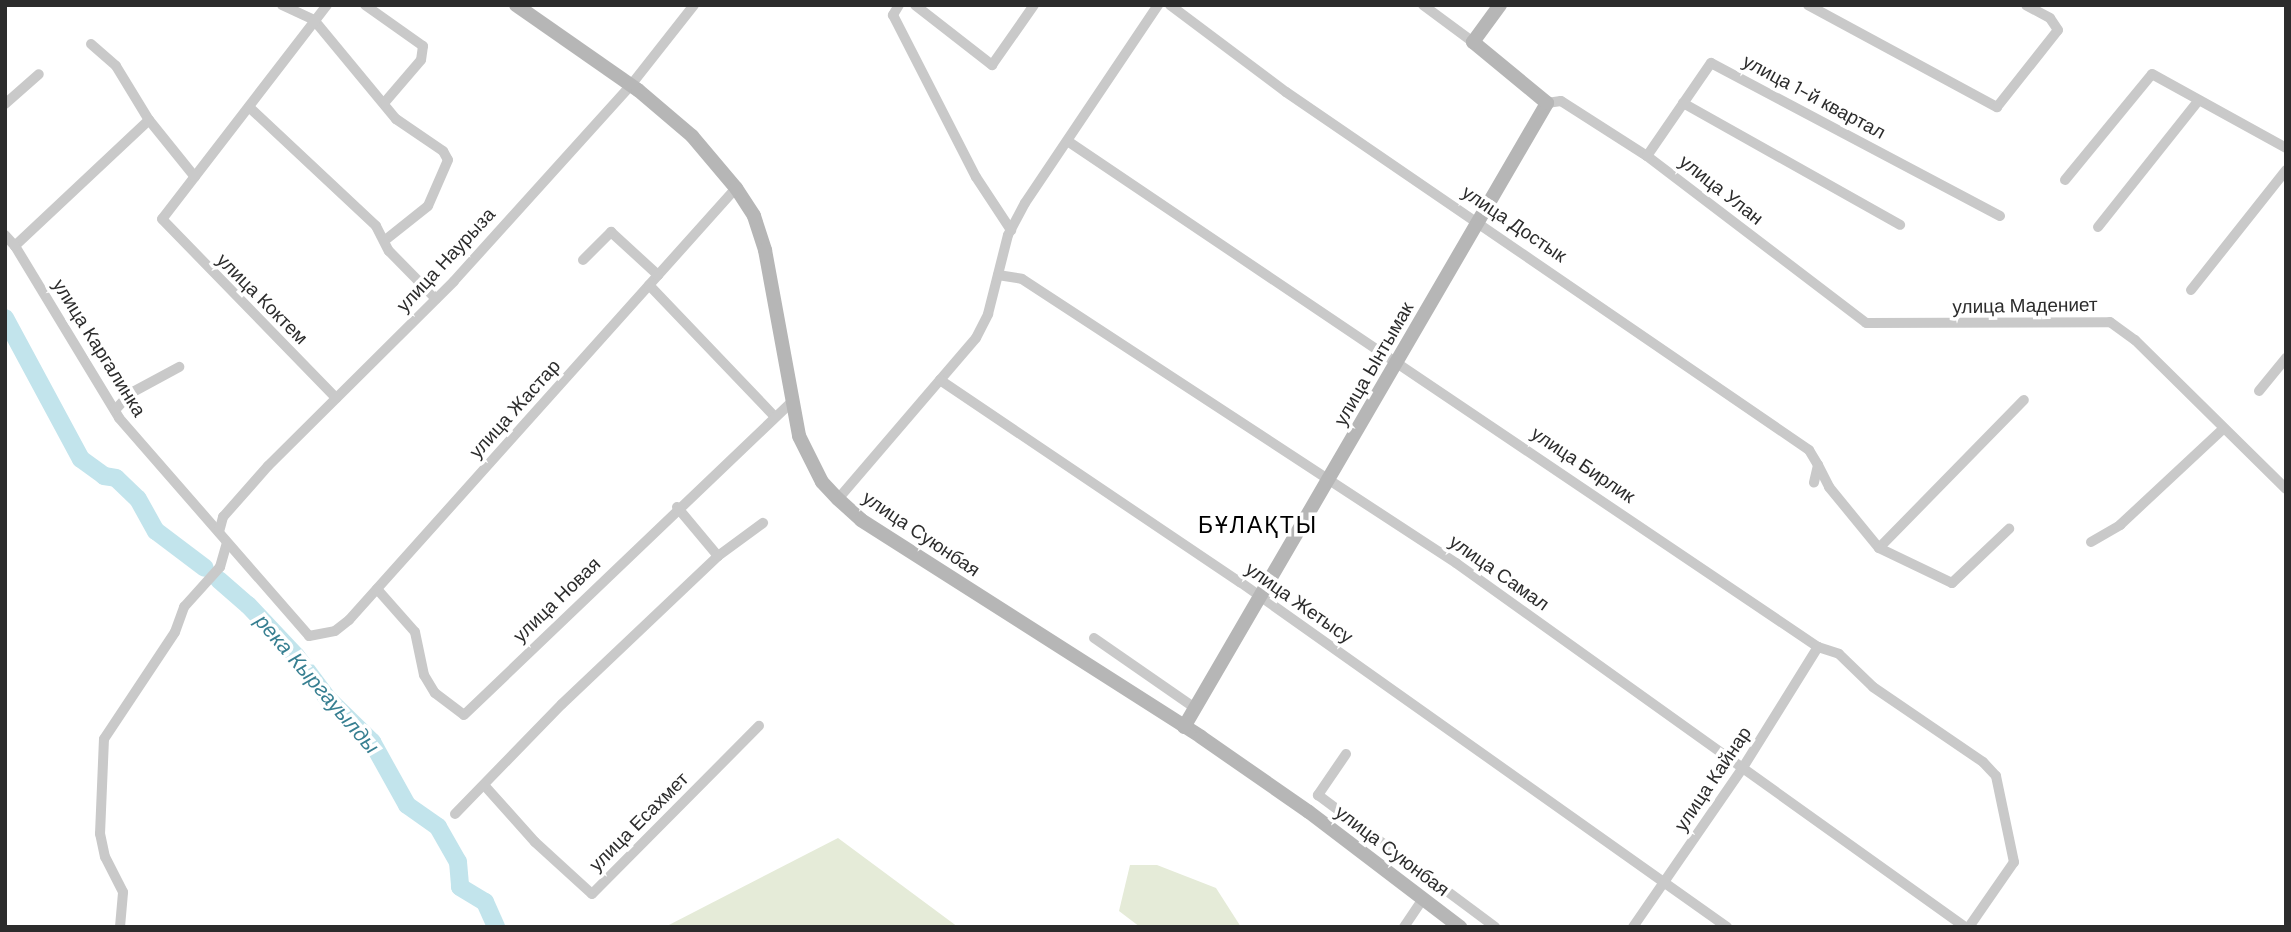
<!DOCTYPE html>
<html>
<head>
<meta charset="utf-8">
<style>
	body { margin:0 }
	#map { position:relative; width:2291px; height:932px; overflow:hidden; background:#fff; font-family:"DM Sans",sans-serif }
	div>[style] { position:absolute }
	.green>* { inset:0; background:#e5ebd8 }
	.river>* { height:18px; margin:-9px; padding:0 9px; transform-origin:9px; border-radius:9px; background:#c2e4ec }
	.street>* { height:10px; margin:-5px; padding:0 5px; transform-origin:5px; border-radius:5px; background:#c9c9c9 }
	.secondary>* { height:14px; margin:-7px; padding:0 7px; transform-origin:7px; border-radius:7px; background:#b6b6b6 }
	span { translate:-50% -50%; white-space:nowrap; text-align:center; line-height:1.15; -webkit-text-stroke:7px #fff; paint-order:stroke }
	.street-label { font-size:19px; color:#2c2c2c }
	.water-label { font-size:21px; color:#377f91; font-style:italic }
	.quarter-label { font-size:23px; color:#000; letter-spacing:2px }
	.frame { position:absolute; inset:0; border:7px solid #2c2c2c; pointer-events:none }
</style>
</head>
<body>
<div id="map">
	<div class="green">
		<i style="clip-path:polygon(838px 838px,958px 927px,665px 927px)"></i>
		<i style="clip-path:polygon(1130px 865px,1157px 865px,1216px 888px,1241px 927px,1140px 927px,1119px 911px)"></i>
	</div>
	<div class="river">
		<i style="left:5px;top:318px;width:160px;rotate:61.7deg"></i>
		<i style="left:81px;top:459px;width:29px;rotate:36deg"></i>
		<i style="left:104px;top:476px;width:12px;rotate:9deg"></i>
		<i style="left:116px;top:478px;width:30px;rotate:44deg"></i>
		<i style="left:138px;top:499px;width:37px;rotate:61deg"></i>
		<i style="left:156px;top:531px;width:61px;rotate:37.1deg"></i>
		<i style="left:219px;top:580px;width:38px;rotate:41deg"></i>
		<i style="left:248px;top:605px;width:70px;rotate:46.7deg"></i>
		<i style="left:296px;top:656px;width:54px;rotate:53.3deg"></i>
		<i style="left:328px;top:699px;width:62px;rotate:44.3deg"></i>
		<i style="left:372px;top:742px;width:72px;rotate:60.9deg"></i>
		<i style="left:407px;top:805px;width:38px;rotate:35deg"></i>
		<i style="left:438px;top:827px;width:40px;rotate:60.3deg"></i>
		<i style="left:458px;top:862px;width:25px;rotate:85deg"></i>
		<i style="left:460px;top:887px;width:29px;rotate:31deg"></i>
		<i style="left:485px;top:902px;width:27px;rotate:66deg"></i>
	</div>
	<div class="street">
		<i style="left:282px;top:5px;width:35px;rotate:25deg"></i>
		<i style="left:314px;top:20px;width:129px;rotate:50.4deg"></i>
		<i style="left:396px;top:119px;width:57px;rotate:34.2deg"></i>
		<i style="left:443px;top:151px;width:10px;rotate:61deg"></i>
		<i style="left:448px;top:160px;width:50px;rotate:113.5deg"></i>
		<i style="left:428px;top:206px;width:56px;rotate:141.5deg"></i>
		<i style="left:327px;top:5px;width:270px;rotate:127.6deg"></i>
		<i style="left:162px;top:219px;width:250px;rotate:45.8deg"></i>
		<i style="left:365px;top:5px;width:71px;rotate:35.3deg"></i>
		<i style="left:423px;top:46px;width:14px;rotate:98deg"></i>
		<i style="left:421px;top:60px;width:55px;rotate:130.6deg"></i>
		<i style="left:899px;top:5px;width:12px;rotate:121deg"></i>
		<i style="left:893px;top:15px;width:182px;rotate:62.9deg"></i>
		<i style="left:976px;top:177px;width:64px;rotate:56.6deg"></i>
		<i style="left:915px;top:5px;width:98px;rotate:37.9deg"></i>
		<i style="left:992px;top:65px;width:73px;rotate:-55deg"></i>
		<i style="left:1170px;top:5px;width:145px;rotate:36.9deg"></i>
		<i style="left:1286px;top:92px;width:634px;rotate:34.39deg"></i>
		<i style="left:1809px;top:450px;width:17px;rotate:59deg"></i>
		<i style="left:1818px;top:465px;width:18px;rotate:103deg"></i>
		<i style="left:1423px;top:5px;width:62px;rotate:36.5deg"></i>
		<i style="left:1808px;top:5px;width:215px;rotate:28.4deg"></i>
		<i style="left:1997px;top:107px;width:98px;rotate:-51.6deg"></i>
		<i style="left:2058px;top:30px;width:14px;rotate:-124deg"></i>
		<i style="left:2050px;top:18px;width:27px;rotate:-152deg"></i>
		<i style="left:91px;top:44px;width:33px;rotate:41deg"></i>
		<i style="left:116px;top:66px;width:63px;rotate:58.6deg"></i>
		<i style="left:149px;top:120px;width:73px;rotate:51.1deg"></i>
		<i style="left:1547px;top:103px;width:14px;rotate:-8deg"></i>
		<i style="left:1561px;top:101px;width:102px;rotate:32.6deg"></i>
		<i style="left:1647px;top:156px;width:275px;rotate:37.3deg"></i>
		<i style="left:1866px;top:323px;width:244px;rotate:-0.2deg"></i>
		<i style="left:2110px;top:322px;width:31px;rotate:36deg"></i>
		<i style="left:2135px;top:340px;width:212px;rotate:44.6deg"></i>
		<i style="left:1683px;top:103px;width:249px;rotate:29.3deg"></i>
		<i style="left:5px;top:104px;width:45px;rotate:-41.4deg"></i>
		<i style="left:249px;top:107px;width:174px;rotate:43.1deg"></i>
		<i style="left:376px;top:226px;width:28px;rotate:63deg"></i>
		<i style="left:389px;top:251px;width:67px;rotate:45.6deg"></i>
		<i style="left:149px;top:120px;width:184px;rotate:136.8deg"></i>
		<i style="left:15px;top:246px;width:201px;rotate:58.8deg"></i>
		<i style="left:119px;top:418px;width:289px;rotate:48.9deg"></i>
		<i style="left:309px;top:636px;width:26px;rotate:-11deg"></i>
		<i style="left:335px;top:631px;width:18px;rotate:-38deg"></i>
		<i style="left:349px;top:620px;width:580px;rotate:-48.14deg"></i>
		<i style="left:1069px;top:142px;width:903px;rotate:33.99deg"></i>
		<i style="left:1818px;top:647px;width:22px;rotate:18deg"></i>
		<i style="left:1839px;top:654px;width:47px;rotate:44.1deg"></i>
		<i style="left:1873px;top:687px;width:133px;rotate:34.3deg"></i>
		<i style="left:1983px;top:762px;width:19px;rotate:47deg"></i>
		<i style="left:1996px;top:776px;width:88px;rotate:78.2deg"></i>
		<i style="left:2014px;top:862px;width:79px;rotate:124.7deg"></i>
		<i style="left:1647px;top:156px;width:113px;rotate:-55.5deg"></i>
		<i style="left:1711px;top:63px;width:327px;rotate:27.9deg"></i>
		<i style="left:2065px;top:180px;width:137px;rotate:-50.6deg"></i>
		<i style="left:2152px;top:74px;width:153px;rotate:28.9deg"></i>
		<i style="left:2098px;top:227px;width:162px;rotate:-51.5deg"></i>
		<i style="left:5px;top:235px;width:15px;rotate:48deg"></i>
		<i style="left:583px;top:260px;width:40px;rotate:-45deg"></i>
		<i style="left:611px;top:232px;width:64px;rotate:42.5deg"></i>
		<i style="left:998px;top:275px;width:24px;rotate:9deg"></i>
		<i style="left:1022px;top:279px;width:519px;rotate:33.2deg"></i>
		<i style="left:1456px;top:563px;width:626px;rotate:35.57deg"></i>
		<i style="left:649px;top:285px;width:182px;rotate:46.3deg"></i>
		<i style="left:2191px;top:290px;width:153px;rotate:-51.6deg"></i>
		<i style="left:940px;top:380px;width:55px;rotate:-49.4deg"></i>
		<i style="left:976px;top:338px;width:27px;rotate:-63deg"></i>
		<i style="left:988px;top:314px;width:81px;rotate:-75.8deg"></i>
		<i style="left:1008px;top:235px;width:36px;rotate:-62deg"></i>
		<i style="left:1025px;top:203px;width:239px;rotate:-56.1deg"></i>
		<i style="left:2259px;top:391px;width:43px;rotate:-50.7deg"></i>
		<i style="left:115px;top:410px;width:23px;rotate:-47deg"></i>
		<i style="left:131px;top:393px;width:55px;rotate:-28.4deg"></i>
		<i style="left:1818px;top:465px;width:25px;rotate:63deg"></i>
		<i style="left:1829px;top:487px;width:79px;rotate:50.7deg"></i>
		<i style="left:1879px;top:548px;width:207px;rotate:-45.6deg"></i>
		<i style="left:838px;top:499px;width:157px;rotate:-49.4deg"></i>
		<i style="left:940px;top:380px;width:362px;rotate:34deg"></i>
		<i style="left:1240px;top:582px;width:597px;rotate:35.31deg"></i>
		<i style="left:677px;top:507px;width:64px;rotate:50.1deg"></i>
		<i style="left:219px;top:532px;width:16px;rotate:-75deg"></i>
		<i style="left:223px;top:517px;width:68px;rotate:-48.6deg"></i>
		<i style="left:268px;top:466px;width:262px;rotate:-44.8deg"></i>
		<i style="left:454px;top:281px;width:264px;rotate:-47.9deg"></i>
		<i style="left:631px;top:85px;width:102px;rotate:-51.8deg"></i>
		<i style="left:2091px;top:542px;width:34px;rotate:-30deg"></i>
		<i style="left:2120px;top:525px;width:141px;rotate:-43deg"></i>
		<i style="left:1879px;top:548px;width:81px;rotate:25.6deg"></i>
		<i style="left:1952px;top:583px;width:79px;rotate:-43.5deg"></i>
		<i style="left:377px;top:589px;width:57px;rotate:48.5deg"></i>
		<i style="left:415px;top:632px;width:44px;rotate:78.2deg"></i>
		<i style="left:424px;top:675px;width:21px;rotate:59deg"></i>
		<i style="left:435px;top:693px;width:36px;rotate:37deg"></i>
		<i style="left:464px;top:715px;width:453px;rotate:-43.7deg"></i>
		<i style="left:1094px;top:638px;width:123px;rotate:34.7deg"></i>
		<i style="left:1346px;top:754px;width:50px;rotate:124.3deg"></i>
		<i style="left:1318px;top:795px;width:221px;rotate:36.7deg"></i>
		<i style="left:484px;top:785px;width:76px;rotate:48.2deg"></i>
		<i style="left:535px;top:842px;width:77px;rotate:42.4deg"></i>
		<i style="left:592px;top:894px;width:237px;rotate:-45.2deg"></i>
		<i style="left:455px;top:814px;width:153px;rotate:-45.8deg"></i>
		<i style="left:562px;top:704px;width:215px;rotate:-43.5deg"></i>
		<i style="left:718px;top:556px;width:56px;rotate:-36.3deg"></i>
		<i style="left:120px;top:927px;width:35px;rotate:-85deg"></i>
		<i style="left:123px;top:892px;width:39px;rotate:-117deg"></i>
		<i style="left:105px;top:857px;width:24px;rotate:-102deg"></i>
		<i style="left:100px;top:834px;width:95px;rotate:-87.6deg"></i>
		<i style="left:104px;top:739px;width:128px;rotate:-56.4deg"></i>
		<i style="left:175px;top:632px;width:27px;rotate:-70deg"></i>
		<i style="left:184px;top:607px;width:54px;rotate:-48deg"></i>
		<i style="left:220px;top:567px;width:25px;rotate:-74deg"></i>
		<i style="left:1404px;top:927px;width:34px;rotate:-56deg"></i>
		<i style="left:1633px;top:927px;width:192px;rotate:-55.4deg"></i>
		<i style="left:1742px;top:769px;width:144px;rotate:-58.1deg"></i>
	</div>
	<div class="secondary">
		<i style="left:516px;top:5px;width:149px;rotate:34.9deg"></i>
		<i style="left:638px;top:90px;width:71px;rotate:40.4deg"></i>
		<i style="left:692px;top:136px;width:68px;rotate:49.8deg"></i>
		<i style="left:736px;top:188px;width:33px;rotate:57deg"></i>
		<i style="left:754px;top:216px;width:36px;rotate:72deg"></i>
		<i style="left:765px;top:250px;width:189px;rotate:79.6deg"></i>
		<i style="left:799px;top:436px;width:51px;rotate:63.4deg"></i>
		<i style="left:822px;top:482px;width:23px;rotate:47deg"></i>
		<i style="left:838px;top:499px;width:31px;rotate:42deg"></i>
		<i style="left:861px;top:520px;width:403px;rotate:32.5deg"></i>
		<i style="left:1201px;top:737px;width:131px;rotate:34.8deg"></i>
		<i style="left:1309px;top:812px;width:190px;rotate:37.3deg"></i>
		<i style="left:1184px;top:727px;width:722px;rotate:-59.81deg"></i>
		<i style="left:1547px;top:103px;width:96px;rotate:-140.5deg"></i>
		<i style="left:1473px;top:42px;width:46px;rotate:-53.9deg"></i>
	</div>
	<div class="street-label">
		<span style="left:1814px;top:97px;rotate:28deg">улица 1-й квартал</span>
		<span style="left:1721px;top:190px;rotate:38deg">улица Улан</span>
		<span style="left:1514px;top:224px;rotate:34deg">улица Достык</span>
		<span style="left:446px;top:260px;rotate:-47deg">улица Наурыза</span>
		<span style="left:262px;top:299px;rotate:45deg">улица Коктем</span>
		<span style="left:2025px;top:306px;rotate:-1deg">улица Мадениет</span>
		<span style="left:99px;top:348px;rotate:58deg">улица Каргалинка</span>
		<span style="left:1374px;top:364px;rotate:-60deg">улица Ынтымак</span>
		<span style="left:515px;top:409px;rotate:-48deg">улица Жастар</span>
		<span style="left:1583px;top:465px;rotate:34deg">улица Бирлик</span>
		<span style="left:921px;top:534px;rotate:34deg">улица Суюнбая</span>
		<span style="left:1499px;top:573px;rotate:35deg">улица Самал</span>
		<span style="left:557px;top:600px;rotate:-44deg">улица Новая</span>
		<span style="left:1299px;top:603px;rotate:35deg">улица Жетысу</span>
		<span style="left:1713px;top:779px;rotate:-56deg">улица Кайнар</span>
		<span style="left:639px;top:822px;rotate:-45deg">улица Есахмет</span>
		<span style="left:1392px;top:851px;rotate:37deg">улица Суюнбая</span>
	</div>
	<div class="water-label">
		<span style="left:317px;top:684px;rotate:49deg">река Кыргауылды</span>
	</div>
	<div class="quarter-label">
		<span style="left:1258px;top:525px">БҰЛАҚТЫ</span>
	</div>
	<div class="frame"></div>
</div>
</body>
</html>
